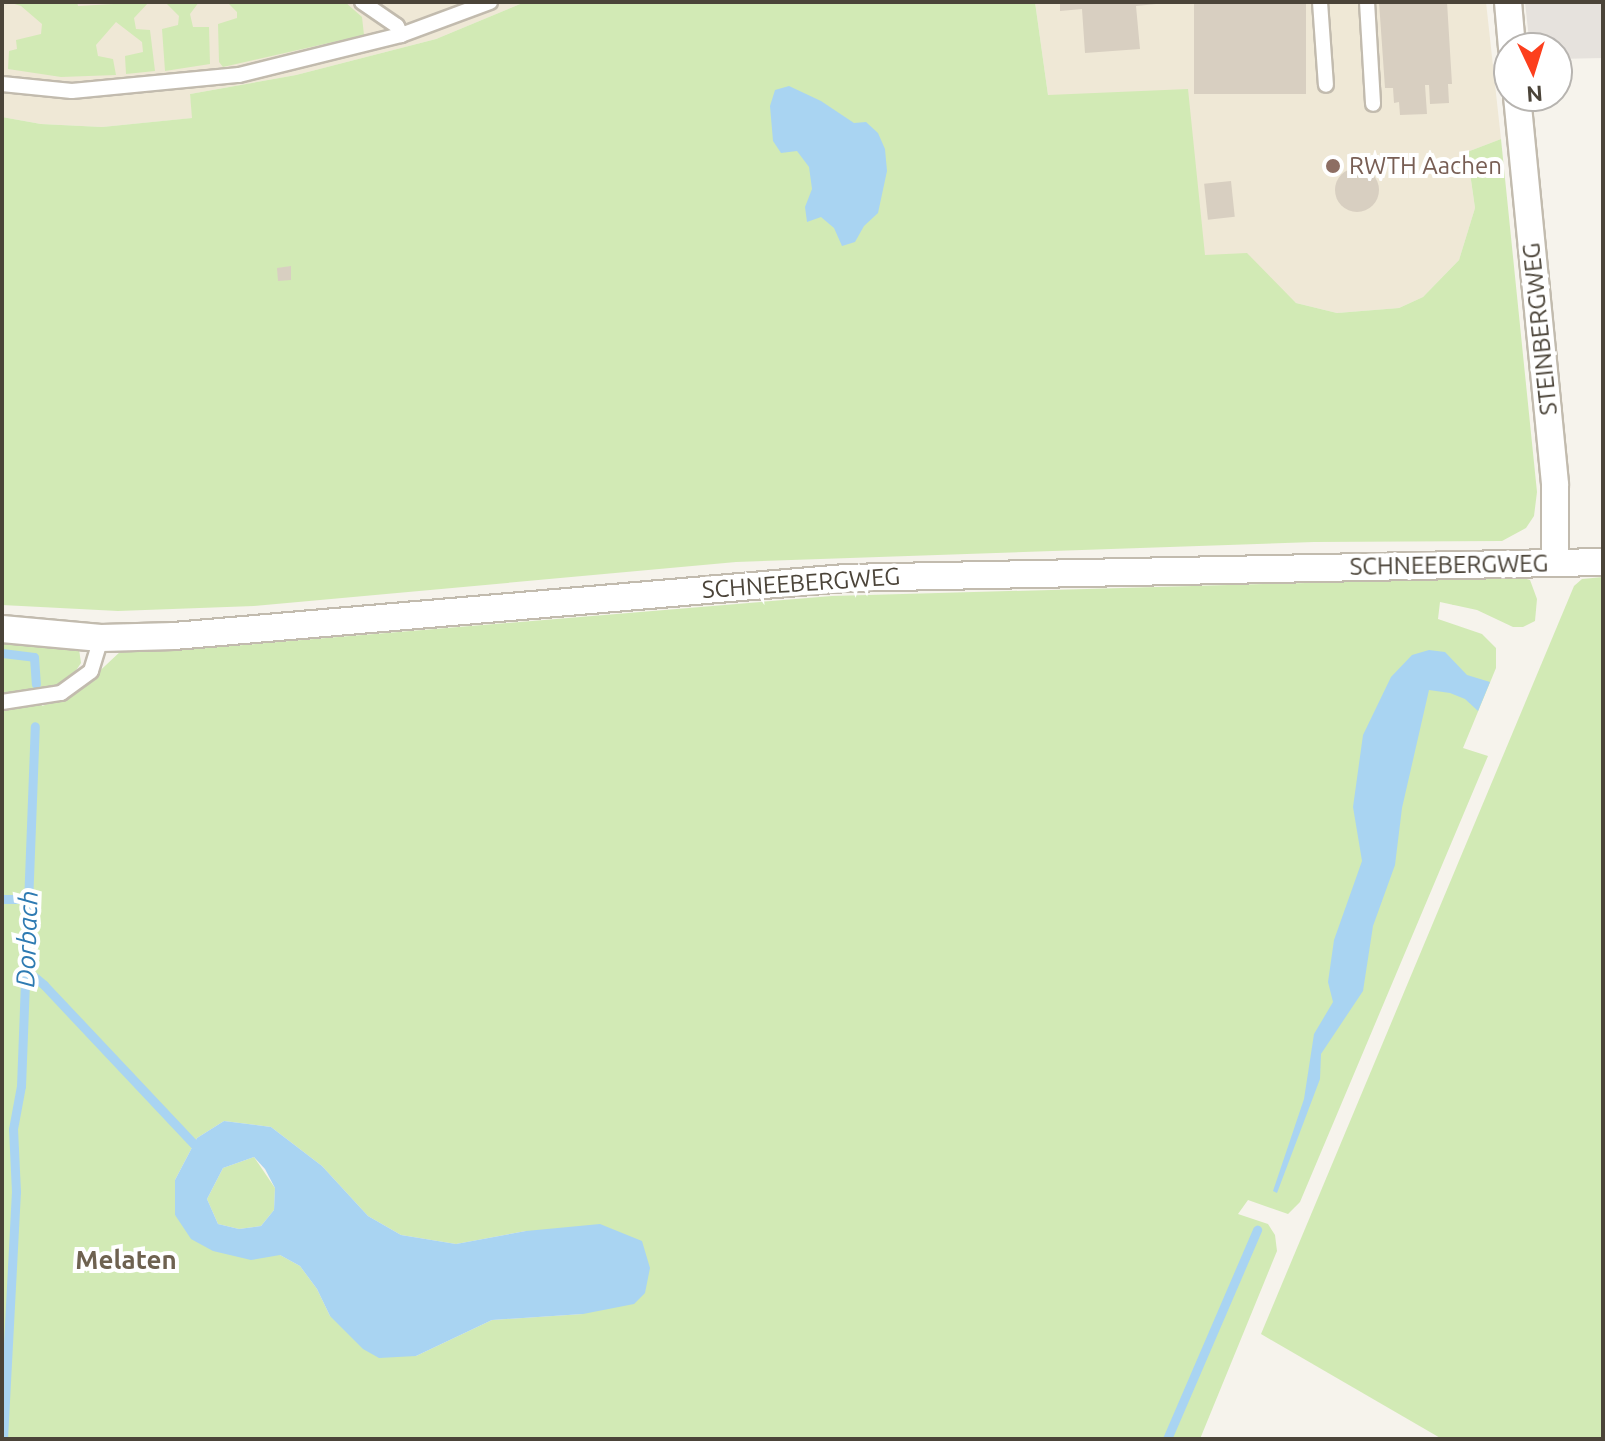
<!DOCTYPE html>
<html>
<head>
<meta charset="utf-8">
<style>
	body { margin:0 }
	#map { position:relative; width:1605px; height:1441px; overflow:hidden; background:#f6f3ec; font-family:Ubuntu,sans-serif }
	div>[style] { position:absolute }
	.industrial>* { inset:0; background:#e6e2dd }
	.education>* { inset:0; background:#efe8d6 }
	.green>* { inset:0; background:#d2eab5 }
	.water>* { inset:0; background:#a9d4f2 }
	.stream>* { height:9px; margin:-4.5px; padding:0 4.5px; transform-origin:4.5px; border-radius:4.5px; background:#a9d4f2 }
	.building>* { inset:0; background:#d8cfc1; transform-origin:0 0 }
	.round { border-radius:50% }
	.roads { filter:drop-shadow(2px 0 #c2bbae) drop-shadow(-2px 0 #c2bbae) drop-shadow(0 2px #c2bbae) drop-shadow(0 -2px #c2bbae) }
	.service>* { height:14px; margin:-7px; padding:0 7px; transform-origin:7px; border-radius:7px; background:#fff }
	.minor>* { height:26px; margin:-13px; padding:0 13px; transform-origin:13px; border-radius:13px; background:#fff }
	.dots>* { width:22px; height:22px; translate:-50% -50%; box-sizing:border-box; border:4px solid #fff; border-radius:50% }
	span { translate:-50% -50%; white-space:nowrap; text-align:center; line-height:1.15; -webkit-text-stroke:8px #fff; paint-order:stroke }
	.education-label { font-size:24px; color:#785e54 }
	.left { translate:0 -50%; text-align:left }
	.street-label { font-size:24px; color:#4b4439 }
	.water-label { font-size:26px; color:#2e7ab2; font-style:italic }
	.neighbourhood-label { font-size:26px; color:#6e6250; font-weight:700 }
	.frame { position:absolute; inset:0; border:4px solid #4b4439; pointer-events:none }
	.north { position:absolute; left:1493px; top:32px; width:80px; height:80px; box-sizing:border-box; background:#fff; border:2px solid #b7b4b0; border-radius:50%; rotate:176deg; font-size:22px; font-weight:700; line-height:32px; text-align:center; color:#4b4439 }
	.north::after { content:''; display:block; margin:auto; width:28px; height:36px; background:#fc3f1d; clip-path:polygon(50% 0,100% 100%,50% 72%,0 100%) }
</style>
</head>
<body>
<div id="map">
	<div class="industrial">
		<i style="clip-path:polygon(1525px 2px,1603px 2px,1603px 58px,1557px 59px,1557px 48px,1530px 48px)"></i>
	</div>
	<div class="education">
		<i style="clip-path:polygon(2px 2px,525px 2px,436px 39px,296px 75px,190px 94px,193px 118px,102px 127px,41px 124px,2px 117px)"></i>
		<i style="clip-path:polygon(1035px 2px,1486px 2px,1501px 139px,1467px 152px,1475px 208px,1459px 260px,1423px 297px,1399px 308px,1337px 313px,1296px 303px,1272px 280px,1205px 256px,1048px 95px)"></i>
	</div>
	<div class="green">
		<i style="clip-path:polygon(8px 2px,77px 2px,78px 6px,149px 2px,134px 18px,136px 29px,150px 30px,155px 71px,126px 74px,125px 56px,143px 52px,142px 42px,116px 22px,96px 45px,98px 56px,113px 59px,116px 75px,61px 77px,8px 69px,9px 51px,17px 49px,16px 40px,41px 34px,42px 24px,21px 6px)"></i>
		<i style="clip-path:polygon(165px 2px,199px 2px,190px 14px,193px 27px,209px 27px,210px 64px,165px 71px,162px 29px,178px 25px,179px 16px)"></i>
		<i style="clip-path:polygon(227px 2px,345px 2px,362px 17px,364px 35px,223px 67px,219px 62px,218px 24px,237px 18px,237px 12px)"></i>
		<i style="clip-path:polygon(525px 2px,1035px 2px,1048px 95px,1188px 89px,1205px 255px,1247px 253px,1296px 303px,1337px 313px,1399px 308px,1423px 297px,1459px 260px,1475px 208px,1467px 152px,1501px 139px,1537px 492px,1534px 516px,1526px 528px,1502px 541px,1314px 542px,736px 562px,254px 606px,118px 611px,2px 605px,2px 117px,41px 124px,102px 127px,192px 118px,190px 94px,296px 75px,436px 39px)"></i>
		<i style="clip-path:polygon(evenodd,1519px 577px,1530px 580px,1537px 599px,1535px 621px,1523px 627px,1513px 627px,1477px 610px,1440px 602px,1438px 619px,1482px 634px,1496px 648px,1496px 668px,1463px 748px,1488px 756px,1300px 1202px,1288px 1214px,1248px 1200px,1238px 1214px,1268px 1224px,1275px 1235px,1277px 1251px,1200px 1439px,2px 1439px,2px 643px,79px 649px,81px 663px,71px 678px,42px 694px,42px 706px,74px 695px,122px 650px,195px 649px,832px 596px,1519px 577px,224px 1121px,271px 1127px,322px 1166px,368px 1216px,401px 1235px,456px 1244px,526px 1231px,583px 1314px,492px 1320px,416px 1356px,330px 1316px,317px 1289px,300px 1266px,280px 1255px,175px 1215px,175px 1180px,197px 1138px,224px 1121px)"></i>
		<i style="clip-path:polygon(1603px 577px,1603px 1439px,1442px 1439px,1261px 1334px,1574px 586px,1582px 579px)"></i>
		<i style="clip-path:polygon(254px 1157px,275px 1188px,274px 1210px,261px 1226px,239px 1229px,218px 1224px,207px 1199px,223px 1168px)"></i>
	</div>
	<div class="water">
		<i style="clip-path:polygon(789px 86px,821px 101px,854px 123px,866px 122px,878px 133px,885px 149px,887px 171px,878px 213px,864px 226px,855px 242px,842px 246px,834px 228px,821px 217px,807px 222px,805px 207px,812px 189px,809px 167px,797px 151px,781px 153px,773px 141px,770px 106px,775px 90px)"></i>
		<i style="clip-path:polygon(1429px 650px,1445px 652px,1467px 675px,1490px 682px,1478px 711px,1465px 699px,1450px 693px,1429px 690px,1402px 808px,1395px 865px,1373px 926px,1363px 991px,1321px 1054px,1320px 1079px,1277px 1193px,1273px 1191px,1304px 1099px,1314px 1034px,1333px 1002px,1328px 982px,1334px 940px,1362px 861px,1353px 807px,1363px 735px,1391px 677px,1412px 655px)"></i>
		<i style="clip-path:polygon(evenodd,224px 1121px,271px 1127px,322px 1166px,368px 1216px,401px 1235px,456px 1244px,526px 1231px,600px 1224px,642px 1241px,650px 1268px,645px 1293px,634px 1304px,583px 1314px,492px 1320px,416px 1356px,379px 1358px,363px 1349px,330px 1316px,317px 1289px,300px 1266px,280px 1255px,251px 1260px,213px 1251px,191px 1239px,175px 1215px,175px 1180px,197px 1138px,224px 1121px,254px 1157px,265px 1169px,275px 1188px,274px 1210px,261px 1226px,239px 1229px,218px 1224px,207px 1199px,223px 1168px,254px 1157px)"></i>
	</div>
	<div class="stream">
		<i style="left:2px;top:653px;width:32px;rotate:7deg"></i>
		<i style="left:34px;top:657px;width:27px;rotate:86deg"></i>
		<i style="left:2px;top:899px;width:26px"></i>
		<i style="left:25px;top:969px;width:25px;rotate:40deg"></i>
		<i style="left:44px;top:985px;width:219px;rotate:46.7deg"></i>
		<i style="left:3px;top:1439px;width:247px;rotate:-87deg"></i>
		<i style="left:16px;top:1192px;width:63px;rotate:-92.7deg"></i>
		<i style="left:13px;top:1129px;width:44px;rotate:-79.5deg"></i>
		<i style="left:21px;top:1086px;width:360px;rotate:-87.8deg"></i>
		<i style="left:1167px;top:1439px;width:228px;rotate:-66.7deg"></i>
	</div>
	<div class="building">
		<i style="clip-path:polygon(1060px 2px,1156px 2px,1156px 4px,1136px 6px,1140px 49px,1085px 53px,1082px 9px,1060px 11px)"></i>
		<i style="left:1194px;top:2px;width:112px;height:92px"></i>
		<i style="clip-path:polygon(1379px 2px,1447px 2px,1452px 84px,1448px 84px,1449px 103px,1430px 104px,1429px 85px,1425px 85px,1427px 114px,1400px 115px,1399px 102px,1394px 103px,1393px 88px,1385px 88px)"></i>
		<i class="round" style="left:1335px;top:168px;width:44px;height:44px"></i>
		<i style="left:1231px;top:181px;width:36px;height:27px;rotate:84deg"></i>
		<i style="clip-path:polygon(291px 266px,291px 280px,278px 281px,277px 268px)"></i>
	</div>
	<div class="roads">
		<div class="service">
			<i style="left:362px;top:2px;width:42px;rotate:34.4deg"></i>
			<i style="left:397px;top:26px;width:10px;rotate:66deg"></i>
			<i style="left:1320px;top:2px;width:83px;rotate:85.9deg"></i>
			<i style="left:1367px;top:2px;width:102px;rotate:86.6deg"></i>
			<i style="left:2px;top:84px;width:70px;rotate:5.7deg"></i>
			<i style="left:72px;top:91px;width:168px;rotate:-5.5deg"></i>
			<i style="left:239px;top:75px;width:167px;rotate:-13.9deg"></i>
			<i style="left:401px;top:35px;width:95px;rotate:-20.3deg"></i>
			<i style="left:2px;top:702px;width:60px;rotate:-8.7deg"></i>
			<i style="left:61px;top:693px;width:37px;rotate:-36deg"></i>
			<i style="left:91px;top:671px;width:34px;rotate:-73deg"></i>
		</div>
		<div class="minor">
			<i style="left:1508px;top:2px;width:46px;rotate:85deg"></i>
			<i style="left:1517px;top:96px;width:391px;rotate:84.4deg"></i>
			<i style="left:1555px;top:485px;width:78px;rotate:90deg"></i>
			<i style="left:2px;top:629px;width:99px;rotate:5.2deg"></i>
			<i style="left:101px;top:638px;width:73px;rotate:-1.6deg"></i>
			<i style="left:174px;top:636px;width:674px;rotate:-4.94deg"></i>
			<i style="left:845px;top:578px;width:758px;rotate:-1.21deg"></i>
		</div>
	</div>
	<div class="dots">
		<i style="left:1333px;top:166px;background:#8d6e63"></i>
	</div>
	<div class="education-label">
		<span class="left" style="left:1349px;top:166px">RWTH Aachen</span>
	</div>
	<div class="street-label">
		<span style="left:1540px;top:329px;rotate:-96deg">STEINBERGWEG</span>
		<span style="left:1449px;top:565px;rotate:-1deg">SCHNEEBERGWEG</span>
		<span style="left:801px;top:583px;rotate:-4deg">SCHNEEBERGWEG</span>
	</div>
	<div class="water-label">
		<span style="left:27px;top:939px;rotate:-88deg">Dorbach</span>
	</div>
	<div class="neighbourhood-label">
		<span style="left:126px;top:1260px">Melaten</span>
	</div>
	<div class="frame"></div>
	<div class="north">N</div>
</div>
</body>
</html>
